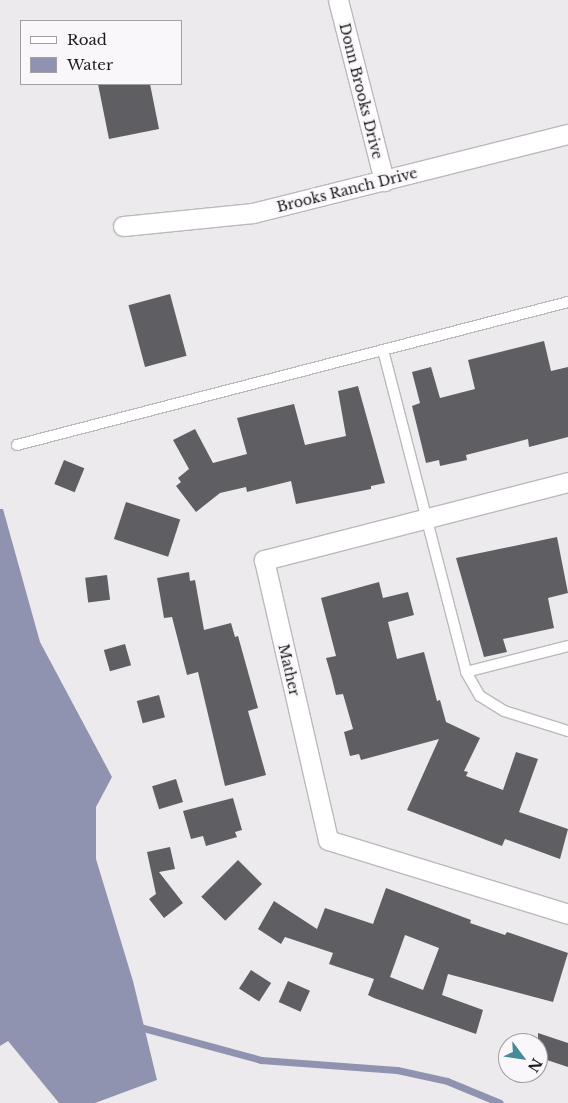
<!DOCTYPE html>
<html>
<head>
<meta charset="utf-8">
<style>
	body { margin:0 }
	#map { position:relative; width:568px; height:1103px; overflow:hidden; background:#edeaed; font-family:"Libre Baskerville",serif }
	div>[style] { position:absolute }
	.water>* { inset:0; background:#8f93af }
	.stream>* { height:7px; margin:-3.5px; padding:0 3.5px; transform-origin:3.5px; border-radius:3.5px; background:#8f93af }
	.building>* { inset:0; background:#5f5e62; transform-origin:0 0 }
	.roads { filter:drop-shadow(1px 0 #bcb9bc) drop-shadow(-1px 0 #bcb9bc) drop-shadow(0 1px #bcb9bc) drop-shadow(0 -1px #bcb9bc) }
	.lane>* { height:10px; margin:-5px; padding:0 5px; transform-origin:5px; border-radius:5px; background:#fff }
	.street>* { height:19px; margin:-9.5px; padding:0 9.5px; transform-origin:9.5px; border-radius:9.5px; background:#fff }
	span { translate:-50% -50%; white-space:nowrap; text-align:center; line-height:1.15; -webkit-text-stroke:5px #faf7fa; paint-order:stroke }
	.street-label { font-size:14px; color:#1c1b1c }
	.legend { position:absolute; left:20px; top:20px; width:162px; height:65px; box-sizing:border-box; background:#faf7fa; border:1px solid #a19fa1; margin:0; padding:6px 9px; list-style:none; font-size:15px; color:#1c1b1c }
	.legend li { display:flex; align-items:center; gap:10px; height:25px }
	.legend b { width:25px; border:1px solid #a19fa1 }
	.north { position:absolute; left:498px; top:1033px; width:50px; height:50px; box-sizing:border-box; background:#faf7fa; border:1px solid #a19fa1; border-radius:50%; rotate:121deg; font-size:14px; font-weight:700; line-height:20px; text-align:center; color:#1c1b1c }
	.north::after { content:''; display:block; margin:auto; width:18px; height:22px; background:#478a99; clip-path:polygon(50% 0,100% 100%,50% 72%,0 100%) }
</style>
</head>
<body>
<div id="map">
	<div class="water">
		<i style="clip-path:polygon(0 509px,3px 509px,40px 642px,112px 777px,96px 807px,96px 859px,133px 981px,157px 1080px,95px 1103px,59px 1103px,8px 1041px,0 1046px)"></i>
	</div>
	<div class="stream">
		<i style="left:136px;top:1026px;width:130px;rotate:15.2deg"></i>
		<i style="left:261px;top:1060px;width:136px;rotate:4.2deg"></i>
		<i style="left:397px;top:1070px;width:51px;rotate:12.4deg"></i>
		<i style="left:447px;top:1081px;width:57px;rotate:22.5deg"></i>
	</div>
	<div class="building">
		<i style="clip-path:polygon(98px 84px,150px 84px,159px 129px,109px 139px)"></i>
		<i style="left:170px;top:294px;width:64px;height:43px;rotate:75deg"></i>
		<i style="clip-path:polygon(544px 341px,551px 371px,568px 367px,568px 437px,529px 447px,528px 439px,466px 455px,467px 460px,440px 466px,439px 460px,426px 463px,412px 406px,420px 403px,412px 372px,431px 367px,440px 398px,475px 389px,468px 360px)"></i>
		<i style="clip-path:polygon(358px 386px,385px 483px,371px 486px,371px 489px,296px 504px,291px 481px,247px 492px,246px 487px,220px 493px,196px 512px,176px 486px,181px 482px,178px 478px,189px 469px,173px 440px,195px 429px,213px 463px,247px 454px,237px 418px,294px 404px,305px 445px,346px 436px,338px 391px)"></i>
		<i style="left:64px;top:460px;width:22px;height:26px;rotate:22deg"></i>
		<i style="left:126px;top:502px;width:57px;height:39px;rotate:18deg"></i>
		<i style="clip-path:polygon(557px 537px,568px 593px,548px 598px,554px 628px,503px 639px,507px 652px,484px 657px,456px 558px)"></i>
		<i style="clip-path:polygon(189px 572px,190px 581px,195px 580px,204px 630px,231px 623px,235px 637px,238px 636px,258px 708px,248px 711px,266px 775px,225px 786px,198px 672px,187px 675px,172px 617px,164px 618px,160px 595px,157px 578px)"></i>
		<i style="left:107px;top:575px;width:25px;height:22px;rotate:83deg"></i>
		<i style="clip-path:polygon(379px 582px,383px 598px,408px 592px,414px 615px,388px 622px,397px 659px,424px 652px,437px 701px,440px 700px,446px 722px,480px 738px,464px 771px,468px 772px,466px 776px,503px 790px,516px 752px,538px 759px,519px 812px,568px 829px,560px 859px,505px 839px,502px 846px,407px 810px,439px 739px,361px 760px,359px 754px,350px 756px,344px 732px,353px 729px,343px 694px,336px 695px,331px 675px,326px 658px,336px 656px,321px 598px)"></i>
		<i style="left:125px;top:644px;width:22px;height:22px;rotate:74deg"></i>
		<i style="left:159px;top:695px;width:23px;height:23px;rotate:75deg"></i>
		<i style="left:176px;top:779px;width:24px;height:25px;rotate:73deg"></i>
		<i style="clip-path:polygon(233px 798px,242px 830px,235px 832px,237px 837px,206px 846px,203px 836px,191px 839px,183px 811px)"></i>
		<i style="clip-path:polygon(170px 847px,175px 869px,159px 872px,183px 903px,164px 918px,149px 899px,156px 894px,147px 852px)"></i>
		<i style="left:238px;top:860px;width:34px;height:52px;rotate:45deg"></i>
		<i style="clip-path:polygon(evenodd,386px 888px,471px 920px,470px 923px,505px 935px,507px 932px,568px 953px,553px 1002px,448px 974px,442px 995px,483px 1010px,476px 1034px,374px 998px,368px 995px,374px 979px,329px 964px,333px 953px,285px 937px,281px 944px,258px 929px,274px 901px,317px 929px,325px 908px,373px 924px,386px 888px,405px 935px,439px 948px,423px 990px,390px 977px,405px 935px)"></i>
		<i style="left:251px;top:970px;width:24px;height:22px;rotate:33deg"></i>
		<i style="left:288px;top:981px;width:24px;height:23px;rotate:24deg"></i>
		<i style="clip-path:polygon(538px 1033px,568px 1043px,568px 1067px,538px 1057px)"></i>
	</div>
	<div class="roads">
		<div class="lane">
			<i style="left:383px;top:350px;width:333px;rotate:75.5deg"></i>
			<i style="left:466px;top:672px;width:28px;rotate:60deg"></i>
			<i style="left:480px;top:696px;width:28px;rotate:32deg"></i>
			<i style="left:504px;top:711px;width:67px;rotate:17.4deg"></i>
			<i style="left:17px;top:445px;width:569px;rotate:-14.55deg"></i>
			<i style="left:466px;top:672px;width:105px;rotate:-14.3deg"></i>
		</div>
		<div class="street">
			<i style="left:338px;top:0;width:187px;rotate:75.7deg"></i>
			<i style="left:123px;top:226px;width:131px;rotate:-5.7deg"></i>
			<i style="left:253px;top:213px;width:325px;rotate:-14.1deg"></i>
			<i style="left:568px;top:482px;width:314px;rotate:165.6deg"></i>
			<i style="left:264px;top:560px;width:287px;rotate:77.1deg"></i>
			<i style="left:328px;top:840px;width:251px;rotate:17.1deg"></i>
		</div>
	</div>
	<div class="street-label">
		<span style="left:361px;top:91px;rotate:76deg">Donn Brooks Drive</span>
		<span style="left:347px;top:190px;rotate:-14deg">Brooks Ranch Drive</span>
		<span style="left:289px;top:670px;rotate:77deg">Mather</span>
	</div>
	<ul class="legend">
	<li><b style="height:6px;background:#fff"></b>Road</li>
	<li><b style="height:14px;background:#8f93af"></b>Water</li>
	</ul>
	<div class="north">N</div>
</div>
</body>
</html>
